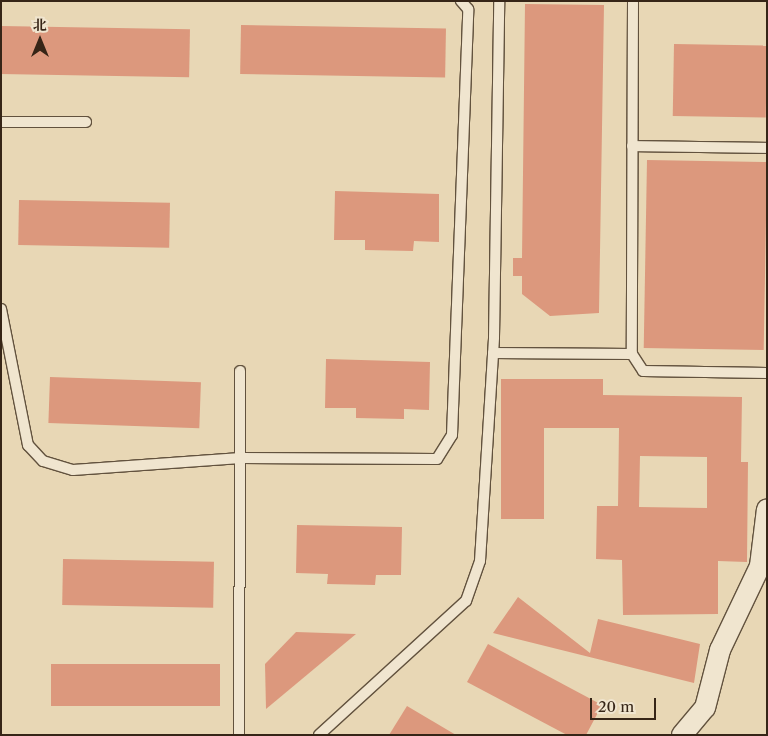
<!DOCTYPE html>
<html>
<head>
<meta charset="utf-8">
<style>
	body { margin:0 }
	#map { position:relative; width:768px; height:736px; overflow:hidden; background:#e8d7b5; font-family:"Libre Caslon Text","Noto Serif SC",serif }
	div>[style] { position:absolute }
	.building>* { inset:0; background:#dc987d; transform-origin:0 0 }
	.roads { filter:drop-shadow(1px 0 #62523e) drop-shadow(-1px 0 #62523e) drop-shadow(0 1px #62523e) drop-shadow(0 -1px #62523e) }
	.lane>* { height:10px; margin:-5px; padding:0 5px; transform-origin:5px; border-radius:5px; background:#f0e5cf }
	.street>* { height:20px; margin:-10px; padding:0 10px; transform-origin:10px; border-radius:10px; background:#f0e5cf }
	span { translate:-50% -50%; white-space:nowrap; text-align:center; line-height:1.15; -webkit-text-stroke:4.5px #f0e5cf; paint-order:stroke }
	.frame { position:absolute; inset:0; border:2px solid #362517; pointer-events:none }
	.north { position:absolute; left:15px; top:15px; width:50px; height:50px; -webkit-text-stroke:4px #f0e5cf; paint-order:stroke; rotate:0deg; font-size:14px; font-weight:700; line-height:20px; text-align:center; color:#362517 }
	.north::after { content:''; display:block; margin:auto; width:18px; height:22px; background:#362517; clip-path:polygon(50% 0,100% 100%,50% 72%,0 100%) }
	.scale { position:absolute; left:590px; top:698px; width:66px; height:22px; box-sizing:border-box; border:2px solid #362517; border-top:0; padding-left:6px; font-size:15px; line-height:18px; white-space:nowrap; color:#362517; -webkit-text-stroke:4px #f0e5cf; paint-order:stroke }
</style>
</head>
<body>
<div id="map">
	<div class="building">
		<i style="clip-path:polygon(525px 4px,604px 5px,599px 313px,550px 316px,522px 294px,522px 276px,513px 276px,513px 258px,522px 258px)"></i>
		<i style="left:241px;top:25px;width:205px;height:49px;rotate:1deg"></i>
		<i style="left:1px;top:26px;width:189px;height:48px;rotate:1deg"></i>
		<i style="left:674px;top:44px;width:93px;height:72px;rotate:1deg"></i>
		<i style="left:647px;top:160px;width:120px;height:188px;rotate:1deg"></i>
		<i style="clip-path:polygon(335px 191px,439px 194px,439px 242px,414px 241px,413px 251px,365px 250px,365px 240px,334px 240px)"></i>
		<i style="left:19px;top:200px;width:151px;height:45px;rotate:1deg"></i>
		<i style="clip-path:polygon(326px 359px,430px 362px,429px 410px,404px 409px,404px 419px,356px 418px,356px 408px,325px 408px)"></i>
		<i style="left:50px;top:377px;width:151px;height:46px;rotate:2deg"></i>
		<i style="clip-path:polygon(evenodd,501px 379px,603px 379px,603px 395px,742px 397px,741px 462px,748px 462px,747px 562px,718px 561px,718px 614px,623px 615px,622px 560px,596px 559px,597px 506px,618px 506px,619px 428px,544px 428px,544px 519px,501px 519px,501px 379px,640px 456px,707px 457px,707px 508px,639px 507px,640px 456px)"></i>
		<i style="clip-path:polygon(297px 525px,402px 527px,401px 575px,376px 575px,375px 585px,327px 584px,328px 574px,296px 573px)"></i>
		<i style="left:63px;top:559px;width:151px;height:46px;rotate:1deg"></i>
		<i style="clip-path:polygon(518px 597px,590px 653px,598px 619px,700px 644px,694px 683px,493px 633px)"></i>
		<i style="clip-path:polygon(296px 632px,356px 634px,266px 709px,265px 664px)"></i>
		<i style="clip-path:polygon(488px 644px,602px 705px,586px 735px,567px 735px,467px 682px)"></i>
		<i style="left:51px;top:664px;width:169px;height:42px"></i>
		<i style="clip-path:polygon(407px 706px,456px 735px,389px 735px)"></i>
	</div>
	<div class="roads">
		<div class="lane">
			<i style="left:633px;top:1px;width:353px;rotate:90.2deg"></i>
			<i style="left:632px;top:354px;width:20px;rotate:57deg"></i>
			<i style="left:643px;top:371px;width:124px;rotate:0.9deg"></i>
			<i style="left:1px;top:122px;width:85px"></i>
			<i style="left:632px;top:146px;width:135px;rotate:0.8deg"></i>
			<i style="left:1px;top:309px;width:139px;rotate:78.8deg"></i>
			<i style="left:28px;top:445px;width:22px;rotate:47deg"></i>
			<i style="left:43px;top:461px;width:31px;rotate:17deg"></i>
			<i style="left:73px;top:470px;width:168px;rotate:-4.1deg"></i>
			<i style="left:241px;top:458px;width:196px;rotate:0.3deg"></i>
			<i style="left:437px;top:459px;width:28px;rotate:-58deg"></i>
			<i style="left:452px;top:435px;width:426px;rotate:-87.8deg"></i>
			<i style="left:468px;top:9px;width:11px;rotate:-131deg"></i>
			<i style="left:493px;top:353px;width:139px;rotate:0.4deg"></i>
			<i style="left:239px;top:735px;width:364px;rotate:-89.8deg"></i>
			<i style="left:319px;top:735px;width:199px;rotate:-42.4deg"></i>
			<i style="left:466px;top:601px;width:42px;rotate:-70.7deg"></i>
			<i style="left:480px;top:561px;width:224px;rotate:-86.4deg"></i>
			<i style="left:494px;top:337px;width:336px;rotate:-89.1deg"></i>
		</div>
		<div class="street">
			<i style="left:682px;top:735px;width:35px;rotate:-50deg"></i>
			<i style="left:705px;top:708px;width:60px;rotate:-75.5deg"></i>
			<i style="left:720px;top:650px;width:93px;rotate:-64.5deg"></i>
			<i style="left:760px;top:566px;width:57px;rotate:-83deg"></i>
		</div>
	</div>
	<div class="frame"></div>
	<div class="north">北</div>
	<div class="scale">20 m</div>
</div>
</body>
</html>
